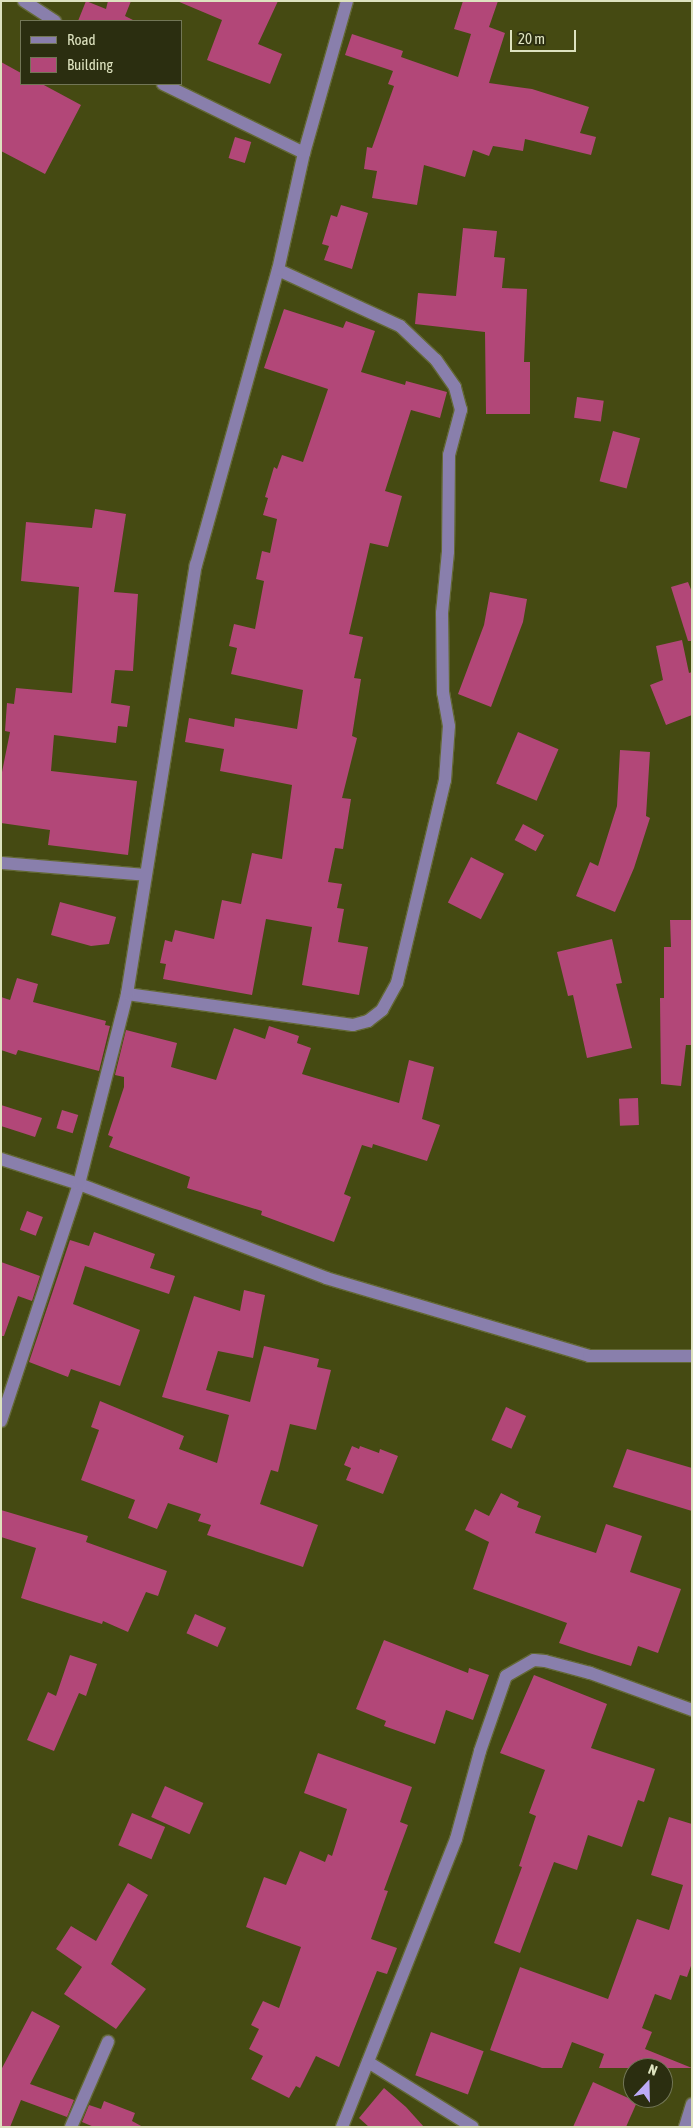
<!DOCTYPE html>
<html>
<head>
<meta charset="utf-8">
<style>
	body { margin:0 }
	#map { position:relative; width:693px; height:2128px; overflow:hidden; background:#454a12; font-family:"Asap Condensed",sans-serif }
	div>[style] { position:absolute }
	.building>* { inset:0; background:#b24778; transform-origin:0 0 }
	.roads { filter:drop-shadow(1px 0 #636835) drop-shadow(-1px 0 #636835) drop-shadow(0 1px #636835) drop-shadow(0 -1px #636835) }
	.minor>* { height:12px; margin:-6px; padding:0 6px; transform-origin:6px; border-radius:6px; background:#897fac }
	span { translate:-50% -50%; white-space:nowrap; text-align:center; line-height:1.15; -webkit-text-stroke:4px #2b2e10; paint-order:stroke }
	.frame { position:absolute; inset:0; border:2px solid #dde2bf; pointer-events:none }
	.legend { position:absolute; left:20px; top:20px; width:162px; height:65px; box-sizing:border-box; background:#2b2e10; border:1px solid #727656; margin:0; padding:6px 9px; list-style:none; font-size:15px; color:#dde2bf }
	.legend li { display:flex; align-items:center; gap:10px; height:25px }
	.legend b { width:25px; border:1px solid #727656 }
	.north { position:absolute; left:623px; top:2058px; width:50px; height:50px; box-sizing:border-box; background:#2b2e10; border:1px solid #727656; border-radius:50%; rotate:21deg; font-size:14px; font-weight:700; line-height:20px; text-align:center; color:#dde2bf }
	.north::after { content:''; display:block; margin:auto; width:18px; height:22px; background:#bcaaf6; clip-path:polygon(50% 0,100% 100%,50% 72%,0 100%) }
	.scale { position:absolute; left:510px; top:30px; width:66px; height:22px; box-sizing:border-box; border:2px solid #dde2bf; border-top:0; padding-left:6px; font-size:15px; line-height:18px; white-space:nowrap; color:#dde2bf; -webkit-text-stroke:4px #2b2e10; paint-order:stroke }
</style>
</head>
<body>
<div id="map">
	<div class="building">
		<i style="clip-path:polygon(86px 1px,106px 9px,108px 1px,131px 1px,125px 16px,135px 21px,78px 21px)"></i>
		<i style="clip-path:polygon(177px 1px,278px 1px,258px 44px,282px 54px,270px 84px,207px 60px,222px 20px)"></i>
		<i style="clip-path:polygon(463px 1px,498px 1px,489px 27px,505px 33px,489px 83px,532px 89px,589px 107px,580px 133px,596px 137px,591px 155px,525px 139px,523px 151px,493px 146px,489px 156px,473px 150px,465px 177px,424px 165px,417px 205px,372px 198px,377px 171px,364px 169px,367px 147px,372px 148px,394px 86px,388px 84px,393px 71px,345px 55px,352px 34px,403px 51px,401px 57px,458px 77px,471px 34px,454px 29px)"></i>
		<i style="clip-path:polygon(1px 62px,21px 73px,21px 84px,42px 84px,81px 105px,45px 174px,1px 151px)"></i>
		<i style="left:235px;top:137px;width:17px;height:22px;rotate:17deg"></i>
		<i style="clip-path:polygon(341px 205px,368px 213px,352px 269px,324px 260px,329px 246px,322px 244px,331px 215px,337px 217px)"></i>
		<i style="clip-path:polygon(463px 228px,497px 231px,494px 257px,505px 258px,502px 288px,527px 289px,524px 362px,530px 362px,530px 414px,486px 414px,485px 332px,415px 324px,418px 293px,456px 296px)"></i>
		<i style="clip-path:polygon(284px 309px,343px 328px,346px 321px,375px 331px,361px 372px,405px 385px,406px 381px,447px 392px,440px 418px,411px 410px,385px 491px,402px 496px,388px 547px,370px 543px,349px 634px,363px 637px,354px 678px,361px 679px,352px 736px,357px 738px,342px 798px,351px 799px,343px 849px,335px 848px,328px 882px,342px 884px,337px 908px,344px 909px,338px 942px,368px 947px,359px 995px,302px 985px,312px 927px,266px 919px,252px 995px,163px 979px,166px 964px,160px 963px,165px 940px,172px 942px,175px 930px,214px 939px,222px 900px,241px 904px,252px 853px,282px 859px,292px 785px,220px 771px,224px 749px,185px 742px,189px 718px,234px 727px,235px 718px,297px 729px,303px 690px,231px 674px,237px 648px,229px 646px,234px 624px,255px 629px,264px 581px,256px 579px,262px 551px,270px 553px,277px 519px,263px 515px,268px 498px,265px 497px,274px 467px,277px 469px,282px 455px,303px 462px,328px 389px,264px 368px)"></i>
		<i style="left:577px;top:397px;width:27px;height:21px;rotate:8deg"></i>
		<i style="left:613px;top:431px;width:28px;height:52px;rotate:15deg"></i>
		<i style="clip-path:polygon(95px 509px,126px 514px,114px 592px,138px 594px,133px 671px,115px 670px,111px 703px,130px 706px,127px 727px,118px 726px,116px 743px,54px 735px,51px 771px,137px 781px,128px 855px,48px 845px,50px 830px,1px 823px,1px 777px,10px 732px,5px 731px,7px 703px,14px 704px,16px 688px,72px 693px,79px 587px,21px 581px,26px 522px,92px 528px)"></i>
		<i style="clip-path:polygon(688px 582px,692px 592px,692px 641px,688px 641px,671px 587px)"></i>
		<i style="clip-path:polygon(490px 592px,527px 599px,523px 622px,491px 707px,458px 694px,484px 625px)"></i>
		<i style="clip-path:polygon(682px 640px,689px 673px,692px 672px,692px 715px,666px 725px,650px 685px,663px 680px,656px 646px)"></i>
		<i style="left:518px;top:732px;width:44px;height:56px;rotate:23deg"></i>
		<i style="clip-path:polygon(620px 750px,650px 752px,646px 816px,650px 818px,634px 868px,615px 912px,576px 896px,590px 862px,598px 866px,617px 806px)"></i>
		<i style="left:523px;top:824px;width:24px;height:18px;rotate:28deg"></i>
		<i style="left:471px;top:857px;width:37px;height:51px;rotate:27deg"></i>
		<i style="clip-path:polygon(60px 902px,116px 917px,109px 944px,91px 946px,51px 935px)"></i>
		<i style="clip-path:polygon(670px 920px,692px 920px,692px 1045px,686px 1045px,681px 1086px,661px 1084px,660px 998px,664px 998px,664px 947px,671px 947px)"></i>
		<i style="clip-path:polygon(612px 939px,622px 983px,616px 984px,632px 1048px,587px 1058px,573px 995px,568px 996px,557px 952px)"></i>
		<i style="clip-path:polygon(17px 978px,38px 984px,33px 1002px,106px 1021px,105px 1025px,110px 1026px,99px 1071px,18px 1050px,16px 1055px,1px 1050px,1px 997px,10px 1000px)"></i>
		<i style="clip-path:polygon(269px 1026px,299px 1036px,297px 1043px,311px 1048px,302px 1074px,399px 1103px,409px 1060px,434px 1067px,422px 1119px,440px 1125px,427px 1161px,373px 1144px,372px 1148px,362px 1145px,344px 1194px,351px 1197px,334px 1242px,261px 1215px,262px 1211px,187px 1188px,190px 1177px,109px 1147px,113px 1137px,108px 1135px,124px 1087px,124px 1077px,115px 1075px,126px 1030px,177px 1043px,171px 1067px,216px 1080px,234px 1028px,265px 1039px)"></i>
		<i style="left:638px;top:1098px;width:27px;height:19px;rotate:88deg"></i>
		<i style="clip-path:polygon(1px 1105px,42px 1118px,35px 1137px,1px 1126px)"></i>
		<i style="left:62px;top:1110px;width:17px;height:19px;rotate:17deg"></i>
		<i style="left:27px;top:1211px;width:17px;height:20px;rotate:21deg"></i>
		<i style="clip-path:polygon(94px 1232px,155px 1254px,150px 1268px,175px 1276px,169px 1294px,85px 1266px,73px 1304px,140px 1330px,120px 1386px,71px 1369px,68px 1377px,29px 1362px,70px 1240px,89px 1246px)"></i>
		<i style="clip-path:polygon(1px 1262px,40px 1276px,32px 1301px,18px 1296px,4px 1336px,1px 1336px)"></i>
		<i style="clip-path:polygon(244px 1290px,265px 1295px,253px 1358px,218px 1351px,206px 1390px,250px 1402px,264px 1346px,319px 1359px,317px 1367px,331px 1370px,316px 1430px,290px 1424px,278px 1472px,271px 1470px,260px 1504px,318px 1525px,303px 1567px,207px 1535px,211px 1525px,198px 1521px,201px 1514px,168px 1503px,157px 1529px,128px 1518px,135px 1500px,81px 1480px,99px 1430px,91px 1427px,100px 1401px,184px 1436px,179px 1449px,217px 1463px,229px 1415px,162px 1397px,194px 1296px,240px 1311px)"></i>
		<i style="left:506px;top:1407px;width:22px;height:36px;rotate:24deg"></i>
		<i style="clip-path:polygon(352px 1446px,359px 1449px,360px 1446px,379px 1453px,380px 1449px,398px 1456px,383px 1494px,346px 1480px,351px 1468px,344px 1465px)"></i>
		<i style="clip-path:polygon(627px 1449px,692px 1468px,692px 1511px,613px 1487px)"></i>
		<i style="clip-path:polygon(501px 1493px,519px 1502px,517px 1507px,541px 1516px,535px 1533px,596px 1553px,606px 1524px,642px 1536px,630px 1572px,681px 1589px,658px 1653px,638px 1646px,631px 1666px,589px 1653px,559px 1643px,567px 1623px,473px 1589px,489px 1542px,465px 1530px,475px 1509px,489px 1516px)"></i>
		<i style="clip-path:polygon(1px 1510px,88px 1536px,86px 1542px,167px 1571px,158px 1596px,146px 1592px,128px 1632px,103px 1621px,102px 1624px,21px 1598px,36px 1548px,1px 1537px)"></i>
		<i style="left:195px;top:1614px;width:34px;height:21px;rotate:24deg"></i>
		<i style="clip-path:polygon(384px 1640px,468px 1673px,469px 1668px,489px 1675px,473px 1720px,446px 1710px,435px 1744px,384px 1726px,386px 1721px,356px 1709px)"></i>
		<i style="clip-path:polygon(70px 1655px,97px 1664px,86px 1696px,79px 1693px,54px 1751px,27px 1740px,48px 1692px,56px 1696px)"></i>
		<i style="clip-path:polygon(534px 1675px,607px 1704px,591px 1748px,655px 1769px,644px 1802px,638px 1800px,622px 1847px,588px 1835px,577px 1870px,554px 1862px,520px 1953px,494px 1943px,522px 1867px,519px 1866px,536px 1816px,529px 1813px,545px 1770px,500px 1753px)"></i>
		<i style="clip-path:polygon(318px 1753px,412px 1787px,400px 1822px,408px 1825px,384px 1890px,388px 1891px,371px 1939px,397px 1948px,387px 1974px,377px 1971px,339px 2067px,316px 2056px,300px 2088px,296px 2086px,289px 2098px,251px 2079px,263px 2056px,249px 2049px,259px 2029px,251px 2025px,263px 2001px,279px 2008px,301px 1947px,246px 1927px,264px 1877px,286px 1885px,300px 1851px,325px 1862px,328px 1854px,332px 1856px,347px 1809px,304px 1793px)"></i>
		<i style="left:165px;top:1786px;width:42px;height:34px;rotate:24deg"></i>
		<i style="left:132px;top:1813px;width:36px;height:35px;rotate:23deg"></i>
		<i style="clip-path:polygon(669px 1817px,692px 1824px,692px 1963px,687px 1977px,680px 1975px,671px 2000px,655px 1994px,642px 2028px,652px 2032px,645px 2049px,692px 2068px,599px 2068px,604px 2054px,572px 2042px,562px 2068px,542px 2068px,490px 2050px,520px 1967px,608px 1999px,637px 1919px,669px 1930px,683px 1885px,651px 1875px)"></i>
		<i style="clip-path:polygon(128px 1883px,148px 1895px,111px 1964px,146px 1989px,116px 2029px,64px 1994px,82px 1967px,56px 1949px,71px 1926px,96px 1941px)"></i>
		<i style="clip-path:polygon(32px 2011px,60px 2026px,30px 2084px,74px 2100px,67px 2117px,21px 2100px,10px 2127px,1px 2127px,1px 2070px)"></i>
		<i style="left:431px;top:2032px;width:56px;height:46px;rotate:20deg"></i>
		<i style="clip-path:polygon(593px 2082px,637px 2102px,626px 2127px,573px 2127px)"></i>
		<i style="clip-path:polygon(384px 2088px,406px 2107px,424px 2127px,369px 2127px,359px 2118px)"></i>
		<i style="clip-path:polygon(104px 2101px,135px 2113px,132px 2121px,143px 2127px,94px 2127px,82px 2122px,89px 2105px,101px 2109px)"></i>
	</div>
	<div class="roads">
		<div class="minor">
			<i style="left:24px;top:1px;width:37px;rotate:33deg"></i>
			<i style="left:163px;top:84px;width:157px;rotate:26.1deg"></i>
			<i style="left:1px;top:863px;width:145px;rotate:4.7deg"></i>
			<i style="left:127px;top:994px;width:228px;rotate:7.8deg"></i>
			<i style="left:353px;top:1025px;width:16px;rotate:-15deg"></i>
			<i style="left:368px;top:1021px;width:18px;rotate:-38deg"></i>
			<i style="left:382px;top:1010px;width:31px;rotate:-61deg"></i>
			<i style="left:397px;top:983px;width:209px;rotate:-76.7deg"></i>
			<i style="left:445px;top:780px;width:54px;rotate:-85.8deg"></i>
			<i style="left:449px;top:726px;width:34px;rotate:-100deg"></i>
			<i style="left:443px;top:693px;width:80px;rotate:-90.7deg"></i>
			<i style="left:442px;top:613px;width:61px;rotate:-84.4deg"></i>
			<i style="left:448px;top:552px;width:97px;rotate:-89.4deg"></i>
			<i style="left:449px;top:455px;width:47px;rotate:-75.1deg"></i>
			<i style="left:461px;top:410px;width:24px;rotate:-105deg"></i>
			<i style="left:455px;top:387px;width:33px;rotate:-125deg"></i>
			<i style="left:436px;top:360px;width:50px;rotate:-136.6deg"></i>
			<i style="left:400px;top:326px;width:134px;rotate:-155.3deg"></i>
			<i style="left:1px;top:1159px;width:82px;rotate:17.8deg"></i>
			<i style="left:79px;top:1184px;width:264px;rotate:20.8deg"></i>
			<i style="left:326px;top:1278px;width:274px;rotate:16.5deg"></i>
			<i style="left:589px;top:1356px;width:103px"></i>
			<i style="left:1px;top:1421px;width:250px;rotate:-71.8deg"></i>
			<i style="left:79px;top:1184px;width:196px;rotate:-75.8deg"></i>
			<i style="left:127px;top:994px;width:435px;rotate:-80.9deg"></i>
			<i style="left:196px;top:565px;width:306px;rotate:-74.5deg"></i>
			<i style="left:278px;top:270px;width:120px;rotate:-77.5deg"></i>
			<i style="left:304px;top:153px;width:158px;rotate:-74.2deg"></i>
			<i style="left:368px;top:2062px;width:123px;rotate:31.8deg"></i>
			<i style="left:71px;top:2127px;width:93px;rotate:-66.5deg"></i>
			<i style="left:342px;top:2127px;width:310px;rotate:-68.4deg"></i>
			<i style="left:456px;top:1839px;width:91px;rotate:-74.7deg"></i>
			<i style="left:480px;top:1751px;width:79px;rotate:-70.9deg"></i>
			<i style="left:506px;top:1676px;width:32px;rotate:-30deg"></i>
			<i style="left:534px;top:1660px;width:11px;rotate:5deg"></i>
			<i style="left:545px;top:1661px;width:47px;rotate:14.9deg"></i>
			<i style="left:590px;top:1673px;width:109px;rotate:19.9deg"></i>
			<i style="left:685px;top:2127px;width:24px;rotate:-73deg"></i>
		</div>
	</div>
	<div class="frame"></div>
	<ul class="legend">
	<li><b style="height:6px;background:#897fac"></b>Road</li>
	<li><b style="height:14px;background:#b24778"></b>Building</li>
	</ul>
	<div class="north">N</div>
	<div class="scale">20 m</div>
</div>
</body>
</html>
